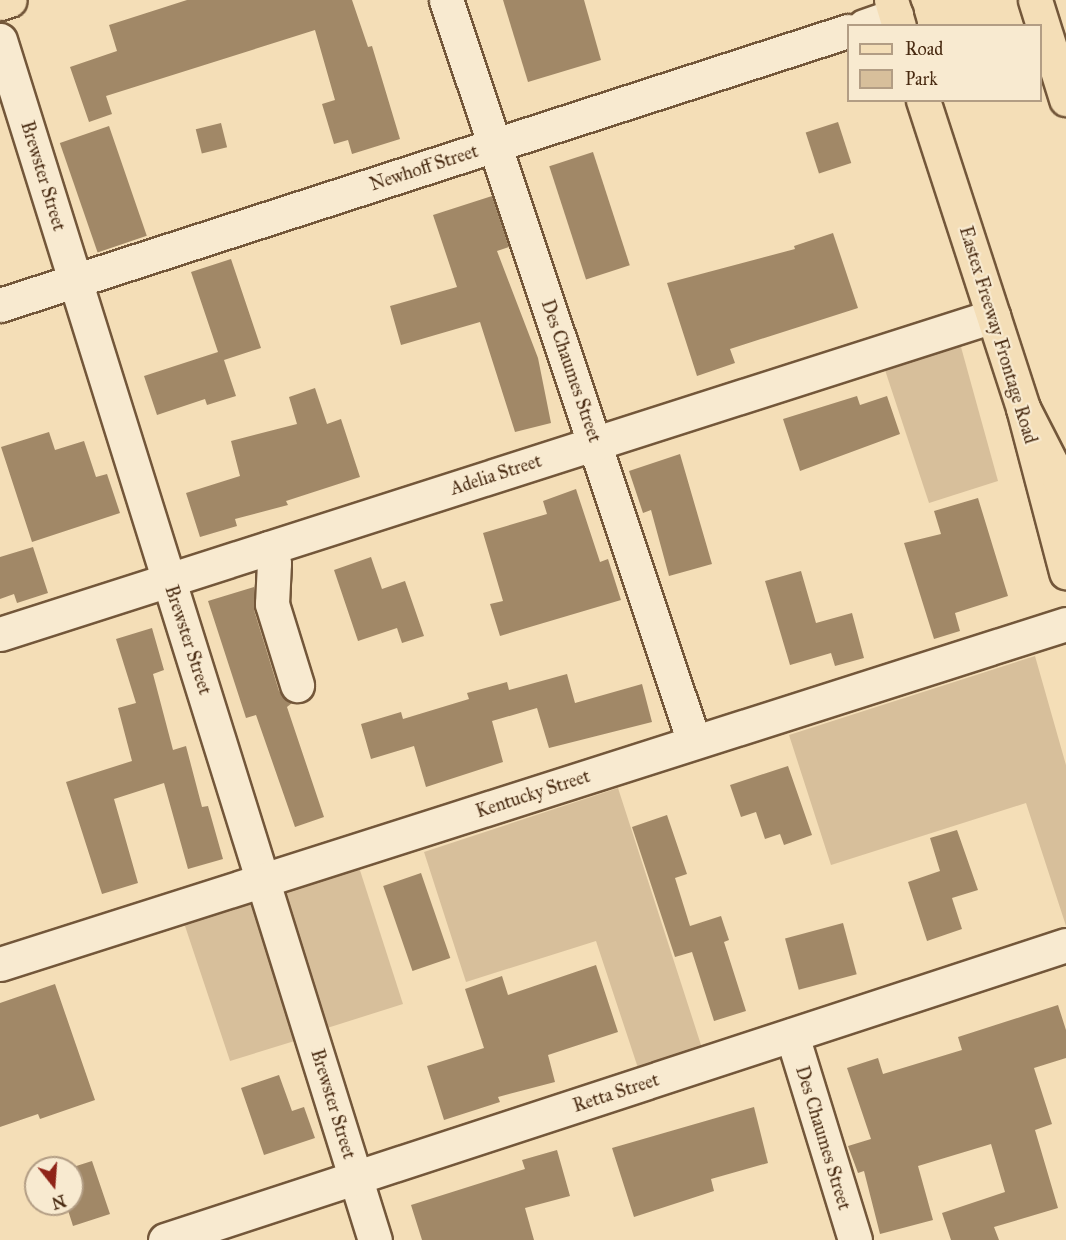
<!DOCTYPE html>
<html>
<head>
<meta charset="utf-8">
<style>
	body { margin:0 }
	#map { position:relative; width:1066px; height:1240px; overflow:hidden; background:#f4deb7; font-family:"IM FELL Great Primer",serif }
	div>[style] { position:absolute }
	.green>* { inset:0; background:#d7bf9b }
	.building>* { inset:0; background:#a18867; transform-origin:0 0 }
	.roads { filter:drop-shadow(2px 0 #73573a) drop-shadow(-2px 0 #73573a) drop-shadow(0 2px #73573a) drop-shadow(0 -2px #73573a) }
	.minor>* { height:33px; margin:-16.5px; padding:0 16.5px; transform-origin:16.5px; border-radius:16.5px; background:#f8ead0 }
	.major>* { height:33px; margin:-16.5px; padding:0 16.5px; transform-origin:16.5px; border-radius:16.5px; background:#f4deb7 }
	.highway>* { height:33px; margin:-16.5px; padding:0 16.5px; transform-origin:16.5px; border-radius:16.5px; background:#f4deb7 }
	span { translate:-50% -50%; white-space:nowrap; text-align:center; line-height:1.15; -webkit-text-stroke:4.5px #f8ead0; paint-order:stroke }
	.street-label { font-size:18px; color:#482a11 }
	.legend { position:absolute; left:847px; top:24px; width:195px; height:78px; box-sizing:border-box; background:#f8ead0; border:2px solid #b29d84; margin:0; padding:8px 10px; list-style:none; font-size:18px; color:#482a11 }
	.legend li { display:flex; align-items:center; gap:12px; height:30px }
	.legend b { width:30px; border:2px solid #b29d84 }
	.north { position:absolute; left:24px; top:1156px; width:60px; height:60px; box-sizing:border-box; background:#f8ead0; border:2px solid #b29d84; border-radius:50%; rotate:163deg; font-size:16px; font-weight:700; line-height:24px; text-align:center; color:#482a11 }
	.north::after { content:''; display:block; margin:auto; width:21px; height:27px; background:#8f2418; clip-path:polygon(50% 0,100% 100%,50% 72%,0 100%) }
</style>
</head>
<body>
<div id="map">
	<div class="green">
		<i style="clip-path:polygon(953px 344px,961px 347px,998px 481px,929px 503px,883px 364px)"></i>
		<i style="clip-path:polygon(1035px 656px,1066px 765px,1066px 926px,1026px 803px,831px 865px,789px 735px)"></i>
		<i style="clip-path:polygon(618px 788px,702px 1048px,638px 1068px,596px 941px,466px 982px,424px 852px)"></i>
		<i style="clip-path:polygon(357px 861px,403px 1004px,324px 1029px,282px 896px,288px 883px)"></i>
		<i style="clip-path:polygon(250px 900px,256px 903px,301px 1039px,230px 1061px,183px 920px)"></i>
	</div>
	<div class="building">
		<i style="clip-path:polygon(187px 0,352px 0,368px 47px,372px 46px,400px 139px,352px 154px,348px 140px,334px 144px,322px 104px,335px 100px,315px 30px,106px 96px,112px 114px,89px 122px,70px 67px,117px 51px,109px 25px)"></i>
		<i style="clip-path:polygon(503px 0,584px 0,601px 60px,528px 82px)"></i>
		<i style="left:838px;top:122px;width:43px;height:34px;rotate:72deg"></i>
		<i style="left:221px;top:123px;width:25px;height:26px;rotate:76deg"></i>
		<i style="left:109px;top:126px;width:116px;height:52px;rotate:71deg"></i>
		<i style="left:593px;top:152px;width:119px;height:46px;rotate:72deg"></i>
		<i style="clip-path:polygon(492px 196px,509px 247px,497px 251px,538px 358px,551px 423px,515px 432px,480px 322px,401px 345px,390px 306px,457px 287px,433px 215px)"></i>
		<i style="clip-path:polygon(833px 233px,858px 308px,730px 349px,735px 363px,697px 376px,667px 283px,795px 249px,794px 246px)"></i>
		<i style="clip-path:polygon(231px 259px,261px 348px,224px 360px,236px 396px,207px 405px,205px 399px,157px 415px,144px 376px,218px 352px,191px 272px)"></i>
		<i style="clip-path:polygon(315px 388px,327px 424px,341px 419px,360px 477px,286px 501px,288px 505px,235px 519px,237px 526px,200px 537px,186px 493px,240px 476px,231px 441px,297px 424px,289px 397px)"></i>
		<i style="clip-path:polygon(857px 396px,860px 405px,887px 396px,900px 434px,800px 471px,783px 419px)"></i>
		<i style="clip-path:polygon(49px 432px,55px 450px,84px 441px,96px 477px,107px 474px,120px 513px,32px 542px,1px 447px)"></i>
		<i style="clip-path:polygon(680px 454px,712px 564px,669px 576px,651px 510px,643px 513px,629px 471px)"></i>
		<i style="clip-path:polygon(576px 489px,600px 562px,608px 559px,621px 600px,500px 636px,490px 604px,503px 601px,483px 533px,547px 514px,543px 501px)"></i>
		<i style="clip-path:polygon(978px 498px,1008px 596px,955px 613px,960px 631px,934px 639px,904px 543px,941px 534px,934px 511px)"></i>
		<i style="clip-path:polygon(33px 547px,48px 593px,17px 603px,14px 594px,0 599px,0 557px)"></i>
		<i style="clip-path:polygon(371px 557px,382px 589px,405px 581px,424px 636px,402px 643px,397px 628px,358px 641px,334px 570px)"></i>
		<i style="clip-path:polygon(801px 571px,816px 623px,852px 613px,864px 658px,835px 666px,831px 653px,790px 665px,765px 581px)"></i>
		<i style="clip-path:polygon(254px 587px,254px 610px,279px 691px,292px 703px,287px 707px,324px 817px,295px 827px,256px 715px,246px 718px,208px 601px)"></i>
		<i style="clip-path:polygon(152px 628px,164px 670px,153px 674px,173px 750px,186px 746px,202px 807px,208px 806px,223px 859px,188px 869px,164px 783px,114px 799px,138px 883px,102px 894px,66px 782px,132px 761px,118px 708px,136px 703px,116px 639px)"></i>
		<i style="clip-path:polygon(567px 674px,575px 703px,642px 684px,652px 722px,549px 748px,537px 708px,492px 721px,503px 762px,426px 787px,414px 746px,371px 759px,361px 724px,401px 712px,403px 719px,469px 699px,467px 693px,507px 682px,509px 690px)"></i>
		<i style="clip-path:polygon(788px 766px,812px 835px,784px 845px,780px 834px,765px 839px,756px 812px,741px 817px,730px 785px)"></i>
		<i style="clip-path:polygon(667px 815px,687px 874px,675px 878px,690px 926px,721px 916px,729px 940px,724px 942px,746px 1011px,714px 1021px,692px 952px,675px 957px,632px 827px)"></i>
		<i style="clip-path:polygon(957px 830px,978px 890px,952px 898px,962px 929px,927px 941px,908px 882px,940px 871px,930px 838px)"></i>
		<i style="left:421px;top:873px;width:90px;height:40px;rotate:71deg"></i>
		<i style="left:843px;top:923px;width:53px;height:60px;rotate:75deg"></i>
		<i style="clip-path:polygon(596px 965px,618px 1032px,548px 1055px,555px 1082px,498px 1097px,500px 1102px,444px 1120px,427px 1066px,484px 1048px,465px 989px,502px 976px,508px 995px)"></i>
		<i style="clip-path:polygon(55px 984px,95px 1100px,40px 1119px,38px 1114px,0 1127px,0 1003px)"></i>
		<i style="clip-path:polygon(1058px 1005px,1066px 1030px,1066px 1058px,1034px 1068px,1052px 1124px,1035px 1130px,1058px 1208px,994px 1227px,999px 1240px,951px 1240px,942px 1213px,1005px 1192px,991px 1144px,918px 1166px,933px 1220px,880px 1234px,864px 1171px,858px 1173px,848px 1146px,871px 1139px,847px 1068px,878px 1058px,883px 1074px,962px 1050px,958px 1037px)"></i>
		<i style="clip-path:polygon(279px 1075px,292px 1111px,304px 1107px,315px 1138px,264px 1155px,241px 1088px)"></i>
		<i style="clip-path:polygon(754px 1107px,768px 1163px,711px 1179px,714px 1191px,634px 1217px,612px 1148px)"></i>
		<i style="clip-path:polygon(557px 1150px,570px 1196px,525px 1208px,534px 1240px,422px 1240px,411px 1205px,525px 1169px,522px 1160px)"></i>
		<i style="clip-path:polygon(92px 1161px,110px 1214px,73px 1226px,66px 1204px,72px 1204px,70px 1168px)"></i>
	</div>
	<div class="roads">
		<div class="minor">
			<i style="left:446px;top:0;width:782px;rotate:71.52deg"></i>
			<i style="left:864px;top:26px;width:34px;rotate:-19deg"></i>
			<i style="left:0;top:40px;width:1257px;rotate:72.65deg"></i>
			<i style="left:0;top:305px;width:891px;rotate:-17.91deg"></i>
			<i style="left:269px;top:548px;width:16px;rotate:72deg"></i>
			<i style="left:274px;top:563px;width:41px;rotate:92.8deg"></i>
			<i style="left:272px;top:604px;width:85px;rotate:72.8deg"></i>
			<i style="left:0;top:634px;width:1043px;rotate:-17.76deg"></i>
			<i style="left:0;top:964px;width:1119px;rotate:-17.69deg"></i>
			<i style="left:792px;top:1035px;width:214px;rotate:72.9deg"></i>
			<i style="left:165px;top:1240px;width:948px;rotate:-18.13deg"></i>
		</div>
		<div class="major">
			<i style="left:891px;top:0;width:27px;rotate:73deg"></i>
			<i style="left:0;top:3px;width:10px;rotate:-17deg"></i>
			<i style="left:923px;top:100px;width:324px;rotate:72deg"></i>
			<i style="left:1023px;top:408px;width:170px;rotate:75.3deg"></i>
		</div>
		<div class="highway">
			<i style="left:1035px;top:0;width:104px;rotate:72.6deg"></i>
			<i style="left:1023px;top:408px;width:94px;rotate:62.9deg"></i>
		</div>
	</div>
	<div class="street-label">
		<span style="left:424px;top:168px;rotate:-18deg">Newhoff Street</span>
		<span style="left:43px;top:176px;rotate:73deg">Brewster Street</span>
		<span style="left:998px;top:335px;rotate:73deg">Eastex Freeway Frontage Road</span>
		<span style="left:571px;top:371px;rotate:71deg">Des Chaumes Street</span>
		<span style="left:496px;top:475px;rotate:-18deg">Adelia Street</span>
		<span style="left:188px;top:640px;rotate:72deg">Brewster Street</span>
		<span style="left:533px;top:794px;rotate:-18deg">Kentucky Street</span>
		<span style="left:616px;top:1093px;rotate:-18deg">Retta Street</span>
		<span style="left:333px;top:1104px;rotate:73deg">Brewster Street</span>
		<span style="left:823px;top:1138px;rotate:73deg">Des Chaumes Street</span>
	</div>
	<ul class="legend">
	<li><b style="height:8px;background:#f4deb7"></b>Road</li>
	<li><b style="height:16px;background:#d7bf9b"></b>Park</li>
	</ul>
	<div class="north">N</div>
</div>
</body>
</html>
